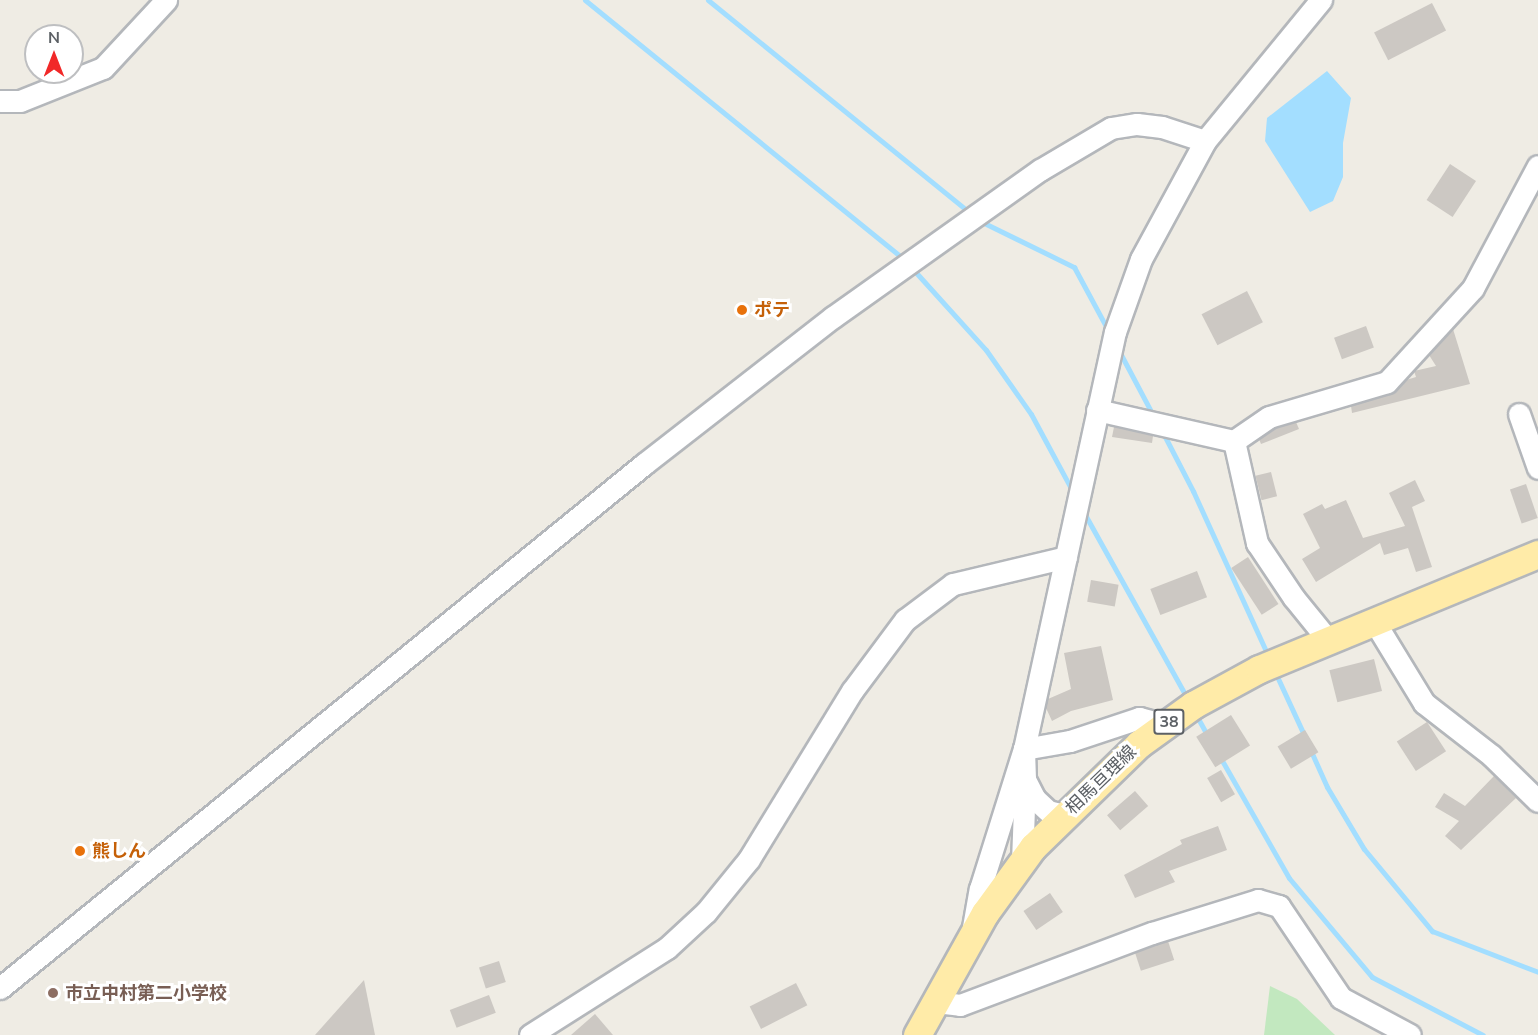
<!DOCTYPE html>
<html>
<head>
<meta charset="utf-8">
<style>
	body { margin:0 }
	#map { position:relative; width:1538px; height:1035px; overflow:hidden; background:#efece4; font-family:"Nunito Sans","Noto Sans JP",sans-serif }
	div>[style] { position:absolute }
	.green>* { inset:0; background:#c2e8bf }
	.water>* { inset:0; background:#a3deff }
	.stream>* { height:5px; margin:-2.5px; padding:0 2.5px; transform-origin:2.5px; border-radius:2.5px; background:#a3deff }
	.building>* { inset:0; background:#ccc8c3; transform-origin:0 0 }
	.roads { filter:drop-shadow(2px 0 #b4b7bb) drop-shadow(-2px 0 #b4b7bb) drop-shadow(0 2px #b4b7bb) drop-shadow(0 -2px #b4b7bb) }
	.minor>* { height:21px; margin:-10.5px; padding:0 10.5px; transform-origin:10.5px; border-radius:10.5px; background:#fff }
	.major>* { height:27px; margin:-13.5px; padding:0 13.5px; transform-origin:13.5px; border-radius:13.5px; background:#ffeba8 }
	.dots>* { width:16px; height:16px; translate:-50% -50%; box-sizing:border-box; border:3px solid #fff; border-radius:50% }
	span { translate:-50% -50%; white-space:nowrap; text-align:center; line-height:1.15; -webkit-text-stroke:6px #fff; paint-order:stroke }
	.shield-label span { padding:2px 4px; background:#fff; border:2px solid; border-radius:4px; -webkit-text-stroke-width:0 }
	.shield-label { font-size:16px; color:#5c6065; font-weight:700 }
	.food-label { font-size:18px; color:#c56008; font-weight:700 }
	.left { translate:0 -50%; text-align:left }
	.street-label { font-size:18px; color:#5c6065 }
	.education-label { font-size:18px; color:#785e54; font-weight:700 }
	.north { position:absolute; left:24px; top:24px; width:60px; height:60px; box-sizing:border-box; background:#fff; border:2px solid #bebfc1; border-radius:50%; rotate:0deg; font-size:16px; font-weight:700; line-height:24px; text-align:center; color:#5c6065 }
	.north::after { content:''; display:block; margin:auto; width:21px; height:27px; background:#f12828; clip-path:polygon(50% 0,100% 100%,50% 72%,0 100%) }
</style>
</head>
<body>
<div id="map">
	<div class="green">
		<i style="clip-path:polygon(1270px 986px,1297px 999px,1335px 1035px,1264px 1035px)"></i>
	</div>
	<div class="water">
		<i style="clip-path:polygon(1327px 71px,1351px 98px,1343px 143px,1343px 177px,1333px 201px,1310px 212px,1265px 141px,1267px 118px)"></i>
	</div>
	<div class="stream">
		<i style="left:585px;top:0;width:412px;rotate:39.1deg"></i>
		<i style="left:708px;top:0;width:338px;rotate:39.1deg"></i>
		<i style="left:980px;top:221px;width:105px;rotate:26.1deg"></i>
		<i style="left:1074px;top:267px;width:74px;rotate:61.7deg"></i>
		<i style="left:911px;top:267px;width:112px;rotate:47.9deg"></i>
		<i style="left:986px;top:350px;width:78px;rotate:54.9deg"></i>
		<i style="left:1031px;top:414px;width:89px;rotate:61.7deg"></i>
		<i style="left:1118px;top:349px;width:77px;rotate:62.1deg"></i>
		<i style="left:1162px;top:431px;width:68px;rotate:62.7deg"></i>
		<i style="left:1193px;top:491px;width:183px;rotate:65.5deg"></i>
		<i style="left:1083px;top:511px;width:216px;rotate:60.9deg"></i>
		<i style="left:1275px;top:672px;width:72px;rotate:65.2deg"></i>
		<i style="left:1195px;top:713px;width:26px;rotate:61deg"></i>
		<i style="left:1310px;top:749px;width:42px;rotate:65.9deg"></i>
		<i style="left:1327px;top:787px;width:72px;rotate:59.2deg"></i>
		<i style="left:1364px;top:849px;width:107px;rotate:50.3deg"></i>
		<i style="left:1432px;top:931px;width:114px;rotate:21.1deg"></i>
		<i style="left:1220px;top:757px;width:139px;rotate:60.3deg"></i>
		<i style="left:1289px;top:878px;width:129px;rotate:50deg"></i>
		<i style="left:1372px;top:977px;width:125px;rotate:27.6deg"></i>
	</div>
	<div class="building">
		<i style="left:1432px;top:3px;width:31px;height:65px;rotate:63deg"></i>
		<i style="left:1450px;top:164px;width:31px;height:43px;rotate:33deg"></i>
		<i style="left:1247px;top:291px;width:35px;height:51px;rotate:63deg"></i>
		<i style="left:1366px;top:326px;width:23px;height:34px;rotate:70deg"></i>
		<i style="clip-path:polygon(1453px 329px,1470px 384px,1352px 413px,1351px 406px,1391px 394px,1406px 380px,1416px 377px,1414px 371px,1436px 366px,1429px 355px)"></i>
		<i style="clip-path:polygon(1296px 422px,1299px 429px,1261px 444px,1259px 439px,1275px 429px)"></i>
		<i style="clip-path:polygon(1114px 427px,1153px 436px,1152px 443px,1112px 437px)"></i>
		<i style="left:1271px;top:472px;width:25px;height:16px;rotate:76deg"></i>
		<i style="clip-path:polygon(1415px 480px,1425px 501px,1412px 507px,1432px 567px,1416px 572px,1408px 548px,1384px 555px,1380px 543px,1316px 582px,1302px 559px,1320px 548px,1303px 514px,1322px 504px,1325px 509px,1346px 500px,1363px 538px,1405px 526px,1389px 493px)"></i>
		<i style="left:1526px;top:484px;width:36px;height:17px;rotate:71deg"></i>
		<i style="left:1248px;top:557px;width:56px;height:20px;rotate:57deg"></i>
		<i style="left:1197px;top:571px;width:28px;height:50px;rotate:69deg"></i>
		<i style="left:1091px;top:580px;width:28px;height:22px;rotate:10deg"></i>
		<i style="clip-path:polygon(1101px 646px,1113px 700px,1071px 711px,1052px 721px,1046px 708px,1048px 699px,1071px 689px,1064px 653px)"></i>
		<i style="left:1374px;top:659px;width:33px;height:46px;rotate:76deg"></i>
		<i style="left:1231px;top:715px;width:36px;height:41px;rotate:58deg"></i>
		<i style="left:1427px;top:722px;width:35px;height:36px;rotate:57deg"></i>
		<i style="left:1305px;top:730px;width:26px;height:32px;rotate:59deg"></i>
		<i style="left:1221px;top:770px;width:28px;height:16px;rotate:60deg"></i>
		<i style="clip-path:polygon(1494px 776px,1516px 798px,1461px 850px,1445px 836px,1459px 821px,1435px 807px,1444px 793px,1465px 806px)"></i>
		<i style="left:1135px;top:791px;width:20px;height:37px;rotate:49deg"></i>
		<i style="clip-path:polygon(1218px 826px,1227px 850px,1169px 871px,1175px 882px,1135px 898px,1124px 875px,1182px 844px,1180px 840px)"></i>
		<i style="left:1050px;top:893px;width:23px;height:32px;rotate:56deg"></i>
		<i style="left:1168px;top:941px;width:20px;height:35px;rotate:72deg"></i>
		<i style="left:499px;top:961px;width:22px;height:21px;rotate:72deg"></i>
		<i style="clip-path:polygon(364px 980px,375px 1035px,315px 1035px)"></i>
		<i style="left:796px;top:983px;width:25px;height:52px;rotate:63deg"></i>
		<i style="left:489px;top:995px;width:19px;height:42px;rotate:69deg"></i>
		<i style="clip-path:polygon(595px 1014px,613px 1035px,571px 1035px)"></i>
	</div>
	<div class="roads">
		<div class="minor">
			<i style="left:0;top:101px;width:20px"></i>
			<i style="left:20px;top:101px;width:89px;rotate:-21.7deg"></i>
			<i style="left:103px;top:68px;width:93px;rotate:-47.2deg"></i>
			<i style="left:1097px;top:410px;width:140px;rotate:12.8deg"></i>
			<i style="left:1234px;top:441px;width:42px;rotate:-34.4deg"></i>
			<i style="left:1269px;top:417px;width:123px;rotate:-16.5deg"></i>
			<i style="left:1387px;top:382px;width:127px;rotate:-47.5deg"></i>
			<i style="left:1473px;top:288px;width:138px;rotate:-62deg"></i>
			<i style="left:1519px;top:414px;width:57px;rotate:70.6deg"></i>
			<i style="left:1234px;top:441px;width:105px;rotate:77.3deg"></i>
			<i style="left:1257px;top:543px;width:66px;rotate:56.1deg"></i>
			<i style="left:1294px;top:598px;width:54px;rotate:51deg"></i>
			<i style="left:1374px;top:621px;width:96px;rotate:58.6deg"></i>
			<i style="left:1424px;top:703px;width:86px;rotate:37.9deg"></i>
			<i style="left:1492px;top:756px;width:64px;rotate:44.4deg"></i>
			<i style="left:1064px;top:815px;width:16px;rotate:-166deg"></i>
			<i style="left:1048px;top:811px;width:18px;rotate:-137deg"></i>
			<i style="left:1035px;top:799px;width:22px;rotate:-117deg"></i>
			<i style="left:1025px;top:779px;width:30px;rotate:-92deg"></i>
			<i style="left:1024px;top:749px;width:427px;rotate:-77.7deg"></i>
			<i style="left:1115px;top:332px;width:77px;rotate:-70.4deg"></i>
			<i style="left:1141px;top:259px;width:134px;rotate:-61.5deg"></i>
			<i style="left:1022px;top:862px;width:82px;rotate:-87.9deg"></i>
			<i style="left:973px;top:927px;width:39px;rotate:-80deg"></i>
			<i style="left:980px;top:889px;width:147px;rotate:-72.6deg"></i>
			<i style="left:1024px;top:749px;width:47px;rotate:-9.9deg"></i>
			<i style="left:1070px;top:741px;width:73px;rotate:-18.4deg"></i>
			<i style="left:1139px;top:718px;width:28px;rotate:15deg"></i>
			<i style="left:0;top:988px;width:830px;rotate:-39.13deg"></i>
			<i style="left:644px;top:464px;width:239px;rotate:-37.9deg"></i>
			<i style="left:833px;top:317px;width:254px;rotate:-35.4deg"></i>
			<i style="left:1040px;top:170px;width:82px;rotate:-30.6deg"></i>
			<i style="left:1111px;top:128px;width:26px;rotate:-9deg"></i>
			<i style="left:1137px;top:124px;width:25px;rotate:7deg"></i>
			<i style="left:1162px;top:127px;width:45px;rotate:18deg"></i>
			<i style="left:1205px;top:141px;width:183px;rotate:-50.6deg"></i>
			<i style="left:936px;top:1002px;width:24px;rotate:7deg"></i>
			<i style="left:960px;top:1005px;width:205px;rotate:-20.6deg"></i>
			<i style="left:1152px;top:933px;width:111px;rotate:-17.3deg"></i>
			<i style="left:1258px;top:900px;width:22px;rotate:16deg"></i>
			<i style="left:1279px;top:906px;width:111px;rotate:56deg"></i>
			<i style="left:1341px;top:998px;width:78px;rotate:28.2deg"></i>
			<i style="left:530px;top:1035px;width:162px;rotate:-32.4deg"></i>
			<i style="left:667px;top:948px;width:53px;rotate:-42.7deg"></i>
			<i style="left:706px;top:912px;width:68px;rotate:-50.9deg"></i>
			<i style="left:749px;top:859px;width:197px;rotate:-58.5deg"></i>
			<i style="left:852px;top:691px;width:89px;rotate:-53.3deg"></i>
			<i style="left:905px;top:620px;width:60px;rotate:-36.9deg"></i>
			<i style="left:953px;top:584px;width:116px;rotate:-13.4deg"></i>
		</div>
		<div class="major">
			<i style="left:917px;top:1035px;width:140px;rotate:-60.9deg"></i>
			<i style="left:985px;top:913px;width:82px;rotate:-54deg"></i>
			<i style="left:1033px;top:847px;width:148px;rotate:-44.2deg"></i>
			<i style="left:1139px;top:744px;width:67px;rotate:-35.8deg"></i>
			<i style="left:1193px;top:705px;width:75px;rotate:-28.6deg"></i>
			<i style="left:1259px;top:669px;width:302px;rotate:-22.4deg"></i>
		</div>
	</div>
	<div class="dots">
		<i style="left:742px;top:310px;background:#e8710a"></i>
		<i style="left:80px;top:851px;background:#e8710a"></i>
		<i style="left:53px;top:993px;background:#8d6e63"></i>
	</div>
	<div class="shield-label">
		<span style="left:1169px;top:722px">38</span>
	</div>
	<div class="food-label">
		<span class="left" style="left:754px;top:310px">ポテ</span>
		<span class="left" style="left:92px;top:851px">熊しん</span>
	</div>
	<div class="street-label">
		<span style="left:1101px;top:780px;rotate:-44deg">相馬亘理線</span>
	</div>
	<div class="education-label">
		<span class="left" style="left:65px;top:993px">市立中村第二小学校</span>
	</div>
	<div class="north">N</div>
</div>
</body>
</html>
